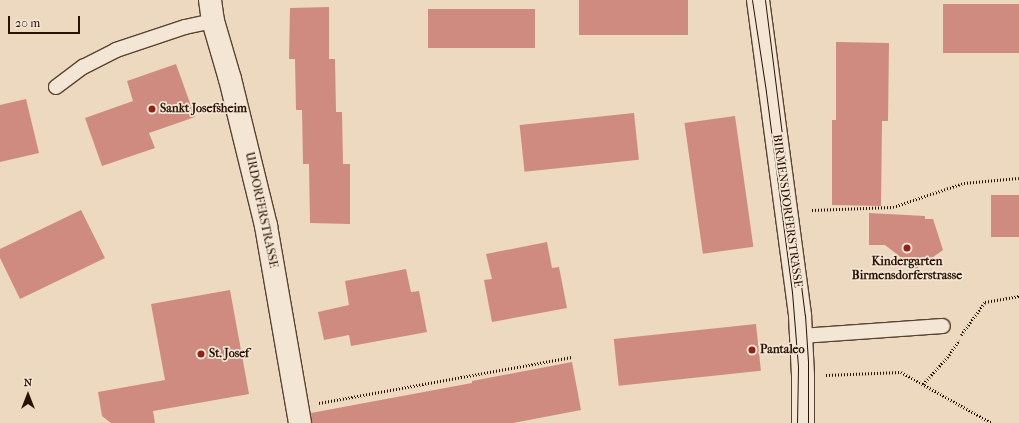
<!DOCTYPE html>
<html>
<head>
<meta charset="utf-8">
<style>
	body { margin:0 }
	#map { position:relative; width:1019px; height:423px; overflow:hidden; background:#ecd9bf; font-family:"IM FELL French Canon",serif }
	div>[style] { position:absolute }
	.building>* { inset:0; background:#cf8b7f; transform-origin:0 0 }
	.path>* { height:2.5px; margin-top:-1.25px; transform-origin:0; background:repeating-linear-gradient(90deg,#2a1101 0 1px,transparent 0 3px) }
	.roads { filter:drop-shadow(1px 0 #5a4330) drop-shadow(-1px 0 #5a4330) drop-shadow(0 1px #5a4330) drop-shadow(0 -1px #5a4330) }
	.lane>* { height:14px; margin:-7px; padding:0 7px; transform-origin:7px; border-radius:7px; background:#f3e6d5 }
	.street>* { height:22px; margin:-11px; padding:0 11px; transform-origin:11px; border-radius:11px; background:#f3e6d5 }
	.tram>* { height:1px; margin:-0.5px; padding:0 0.5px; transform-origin:0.5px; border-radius:0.5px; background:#2a1101 }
	.dots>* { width:11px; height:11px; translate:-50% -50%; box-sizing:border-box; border:2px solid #f3e6d5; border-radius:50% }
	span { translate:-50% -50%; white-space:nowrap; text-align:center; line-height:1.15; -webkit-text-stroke:3.5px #f3e6d5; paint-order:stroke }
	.poi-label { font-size:12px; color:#2a1101; font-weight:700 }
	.left { translate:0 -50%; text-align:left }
	.street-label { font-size:12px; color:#2a1101 }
	.north { position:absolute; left:8px; top:375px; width:40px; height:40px; -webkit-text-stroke:3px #f3e6d5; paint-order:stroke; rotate:0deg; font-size:11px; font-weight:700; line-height:16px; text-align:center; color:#2a1101 }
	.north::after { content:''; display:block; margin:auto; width:14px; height:18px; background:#2a1101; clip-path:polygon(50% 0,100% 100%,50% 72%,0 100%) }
	.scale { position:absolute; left:8px; top:16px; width:72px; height:18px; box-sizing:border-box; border:2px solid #2a1101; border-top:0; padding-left:5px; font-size:12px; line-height:14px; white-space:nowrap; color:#2a1101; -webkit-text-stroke:3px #f3e6d5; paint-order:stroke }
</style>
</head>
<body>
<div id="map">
	<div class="building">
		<i style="left:579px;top:0;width:109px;height:35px"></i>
		<i style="left:943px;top:4px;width:76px;height:49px"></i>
		<i style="clip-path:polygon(329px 7px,329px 59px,335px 59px,336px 112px,342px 112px,343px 164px,350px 164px,350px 224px,310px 223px,309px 164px,303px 164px,302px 110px,296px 110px,295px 59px,289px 59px,290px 8px)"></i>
		<i style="left:535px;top:9px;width:39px;height:107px;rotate:90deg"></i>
		<i style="clip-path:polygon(836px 42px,889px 43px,888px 121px,882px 121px,881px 206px,832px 205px,832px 120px,836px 120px)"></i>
		<i style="clip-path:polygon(176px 64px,195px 117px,149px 133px,155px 148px,102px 166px,85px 118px,133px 101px,127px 81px)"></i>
		<i style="clip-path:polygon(26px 99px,39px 153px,0 162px,0 105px)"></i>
		<i style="left:634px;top:113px;width:47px;height:115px;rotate:84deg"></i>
		<i style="left:735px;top:116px;width:132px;height:51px;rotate:82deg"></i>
		<i style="left:1019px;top:195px;width:42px;height:28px;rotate:90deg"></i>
		<i style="clip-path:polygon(81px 210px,105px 258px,20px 299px,0 258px,0 249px)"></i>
		<i style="clip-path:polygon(869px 213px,925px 216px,925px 219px,933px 219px,943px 250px,916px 269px,885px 245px,869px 245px)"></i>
		<i style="clip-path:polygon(547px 242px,552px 268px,559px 267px,567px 308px,492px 322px,484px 280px,492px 279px,486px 254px)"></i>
		<i style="clip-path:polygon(406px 269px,411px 292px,419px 291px,427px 332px,351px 346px,349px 335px,324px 340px,318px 312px,349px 305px,345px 281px)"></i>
		<i style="clip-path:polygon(230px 290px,249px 394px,153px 411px,155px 423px,111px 423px,102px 416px,98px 392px,165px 380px,151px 304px)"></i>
		<i style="left:756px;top:324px;width:47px;height:143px;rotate:84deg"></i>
		<i style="clip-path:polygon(572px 362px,581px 410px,513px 423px,312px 423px,311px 413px,472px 383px,472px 381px)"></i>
	</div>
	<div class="path">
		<i style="left:812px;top:210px;width:81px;rotate:-2.1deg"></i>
		<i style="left:893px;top:207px;width:75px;rotate:-18.7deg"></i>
		<i style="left:964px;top:183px;width:55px;rotate:-5.2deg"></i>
		<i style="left:961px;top:335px;width:41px;rotate:-54deg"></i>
		<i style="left:985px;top:302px;width:35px;rotate:-10deg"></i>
		<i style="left:826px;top:375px;width:75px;rotate:-2.3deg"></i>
		<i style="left:901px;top:372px;width:104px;rotate:29.3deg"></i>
		<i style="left:923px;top:384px;width:39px;rotate:-48deg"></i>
		<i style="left:949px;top:355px;width:18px;rotate:-56deg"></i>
		<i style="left:319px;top:403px;width:257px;rotate:-10.3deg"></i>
	</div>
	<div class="roads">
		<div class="lane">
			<i style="left:56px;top:87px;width:34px;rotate:-37deg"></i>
			<i style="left:83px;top:67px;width:37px;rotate:-27deg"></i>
			<i style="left:116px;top:50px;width:73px;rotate:-18.4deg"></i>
			<i style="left:185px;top:27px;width:29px;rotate:-12deg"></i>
			<i style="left:801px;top:336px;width:142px;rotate:-4deg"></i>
		</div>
		<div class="street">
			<i style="left:210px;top:0;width:21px;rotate:82deg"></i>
			<i style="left:213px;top:21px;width:60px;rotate:73.7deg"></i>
			<i style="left:230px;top:79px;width:151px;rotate:76.2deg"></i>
			<i style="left:266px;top:226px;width:200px;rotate:80.2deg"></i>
			<i style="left:758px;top:0;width:319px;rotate:82.4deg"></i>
			<i style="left:800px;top:316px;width:60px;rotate:87.1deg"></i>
			<i style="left:803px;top:376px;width:47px;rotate:90deg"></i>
		</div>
	</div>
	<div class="tram">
		<i style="left:752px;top:0;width:93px;rotate:81.3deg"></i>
		<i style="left:766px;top:92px;width:202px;rotate:82.6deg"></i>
		<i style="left:792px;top:292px;width:75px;rotate:85.4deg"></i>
		<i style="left:798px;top:367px;width:56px;rotate:91deg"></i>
		<i style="left:765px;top:0;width:318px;rotate:82.8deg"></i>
		<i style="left:805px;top:315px;width:47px;rotate:86.3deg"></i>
		<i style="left:808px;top:362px;width:61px;rotate:90deg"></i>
	</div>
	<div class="dots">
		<i style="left:152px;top:109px;background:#8f2418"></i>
		<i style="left:907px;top:248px;background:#8f2418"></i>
		<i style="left:752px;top:350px;background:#8f2418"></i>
		<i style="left:201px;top:354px;background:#8f2418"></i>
	</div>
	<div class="poi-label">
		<span class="left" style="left:160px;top:109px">Sankt Josefsheim</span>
		<span style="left:907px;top:269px">Kindergarten<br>Birmensdorferstrasse</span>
		<span class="left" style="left:760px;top:350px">Pantaleo</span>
		<span class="left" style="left:209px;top:354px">St. Josef</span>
	</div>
	<div class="street-label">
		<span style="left:261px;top:210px;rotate:78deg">URDORFERSTRASSE</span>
		<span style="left:787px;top:211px;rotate:82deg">BIRMENSDORFERSTRASSE</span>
	</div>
	<div class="north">N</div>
	<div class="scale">20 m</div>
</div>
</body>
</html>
